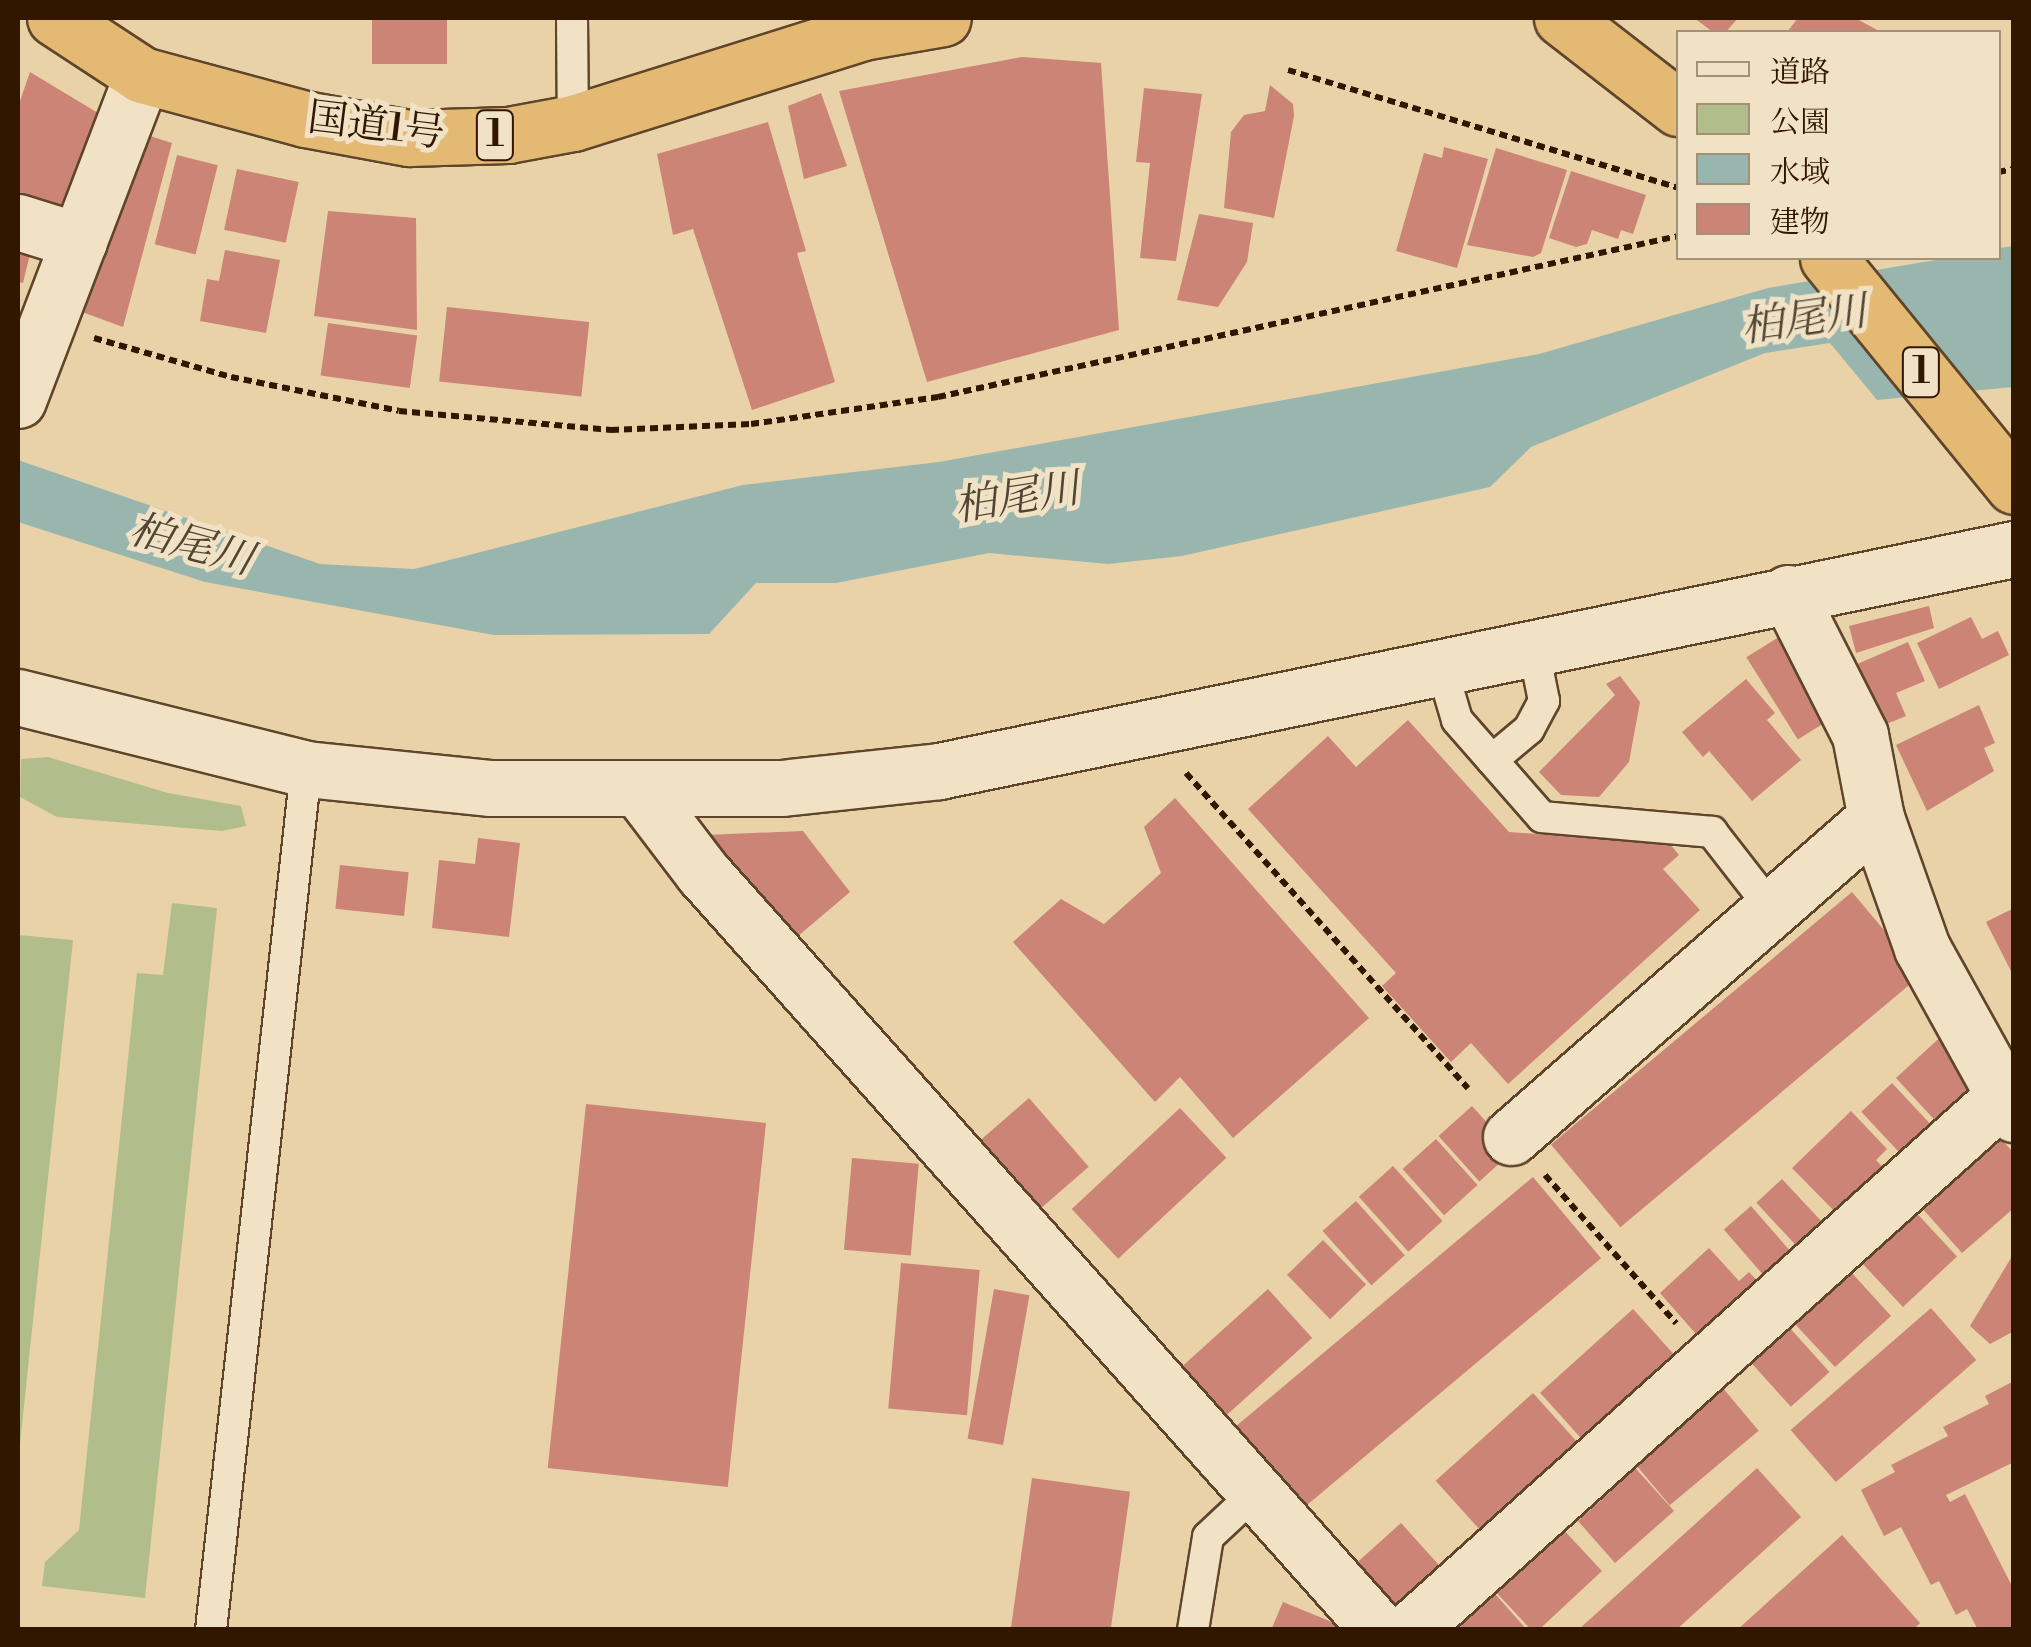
<!DOCTYPE html>
<html>
<head>
<meta charset="utf-8">
<style>
	body { margin:0 }
	#map { position:relative; width:2031px; height:1647px; overflow:hidden; background:#e9d2a7; font-family:"Libre Bodoni","Noto Serif JP",serif }
	div>[style] { position:absolute }
	.green>* { inset:0; background:#b1bd8b }
	.water>* { inset:0; background:#99b6ae }
	.building>* { inset:0; background:#cb8476; transform-origin:0 0 }
	.path>* { height:6px; margin-top:-3px; transform-origin:0; background:repeating-linear-gradient(90deg,#311600 0 8px,transparent 0 13px) }
	.roads { filter:drop-shadow(2px 0 #5f452a) drop-shadow(-2px 0 #5f452a) drop-shadow(0 2px #5f452a) drop-shadow(0 -2px #5f452a) }
	.service>* { height:30px; margin:-15px; padding:0 15px; transform-origin:15px; border-radius:15px; background:#f1e2c6 }
	.minor>* { height:55px; margin:-27.5px; padding:0 27.5px; transform-origin:27.5px; border-radius:27.5px; background:#f1e2c6 }
	.tertiary>* { height:55px; margin:-27.5px; padding:0 27.5px; transform-origin:27.5px; border-radius:27.5px; background:#f1e2c6 }
	.trunk>* { height:55px; margin:-27.5px; padding:0 27.5px; transform-origin:27.5px; border-radius:27.5px; background:#e4b974 }
	span { translate:-50% -50%; white-space:nowrap; text-align:center; line-height:1.15; -webkit-text-stroke:10px #f1e2c6; paint-order:stroke }
	.shield-label span { padding:2px 8px; background:#f1e2c6; border:2px solid; border-radius:8px; -webkit-text-stroke-width:0 }
	.shield-label { font-size:38px; color:#311600; font-weight:700 }
	.street-label { font-size:40px; color:#311600 }
	.water-label { font-size:42px; color:#504634; font-style:italic }
	.frame { position:absolute; inset:0; border:20px solid #311600; pointer-events:none }
	.legend { position:absolute; left:1676px; top:30px; width:325px; height:230px; box-sizing:border-box; background:#f1e2c6; border:2px solid #a49077; margin:0; padding:12px 18px; list-style:none; font-size:30px; color:#311600 }
	.legend li { display:flex; align-items:center; gap:20px; height:50px }
	.legend b { width:50px; border:2px solid #a49077 }
</style>
</head>
<body>
<div id="map">
	<div class="green">
		<i style="clip-path:polygon(48px 757px,168px 793px,241px 806px,246px 826px,222px 831px,57px 817px,20px 797px,21px 759px)"></i>
		<i style="clip-path:polygon(172px 903px,217px 908px,145px 1598px,42px 1586px,45px 1562px,79px 1530px,137px 973px,163px 975px)"></i>
		<i style="clip-path:polygon(18px 935px,73px 940px,18px 1463px)"></i>
	</div>
	<div class="water">
		<i style="clip-path:polygon(2013px 246px,2013px 387px,1877px 400px,1830px 343px,1765px 353px,1531px 447px,1490px 487px,1182px 556px,1108px 564px,989px 553px,836px 583px,756px 583px,709px 634px,494px 635px,205px 582px,18px 522px,18px 460px,320px 564px,414px 569px,743px 485px,939px 462px,1539px 354px,1768px 288px,1948px 258px,1998px 258px,1999px 248px)"></i>
	</div>
	<div class="building">
		<i style="left:372px;top:18px;width:75px;height:46px"></i>
		<i style="clip-path:polygon(1694px 18px,1738px 18px,1726px 32px,1713px 32px)"></i>
		<i style="clip-path:polygon(1798px 18px,1855px 18px,1881px 32px,1787px 32px)"></i>
		<i style="clip-path:polygon(1022px 57px,1101px 63px,1119px 330px,927px 382px,839px 91px)"></i>
		<i style="clip-path:polygon(30px 72px,103px 116px,66px 221px,18px 205px,18px 107px)"></i>
		<i style="clip-path:polygon(1270px 85px,1293px 104px,1294px 116px,1274px 218px,1224px 208px,1231px 132px,1244px 115px,1265px 111px)"></i>
		<i style="clip-path:polygon(1144px 88px,1202px 94px,1176px 261px,1140px 258px,1150px 163px,1136px 162px)"></i>
		<i style="clip-path:polygon(821px 93px,847px 166px,804px 179px,788px 106px)"></i>
		<i style="clip-path:polygon(768px 122px,806px 251px,797px 253px,835px 382px,752px 410px,693px 229px,673px 235px,657px 154px)"></i>
		<i style="clip-path:polygon(131px 130px,172px 143px,123px 327px,74px 309px)"></i>
		<i style="clip-path:polygon(1444px 147px,1488px 159px,1457px 268px,1396px 251px,1424px 153px,1442px 158px)"></i>
		<i style="clip-path:polygon(1496px 148px,1567px 170px,1541px 253px,1533px 257px,1467px 245px)"></i>
		<i style="left:177px;top:155px;width:42px;height:92px;rotate:14deg"></i>
		<i style="left:237px;top:169px;width:63px;height:62px;rotate:12deg"></i>
		<i style="clip-path:polygon(1571px 171px,1646px 195px,1633px 234px,1621px 230px,1618px 239px,1592px 230px,1587px 244px,1576px 247px,1549px 238px)"></i>
		<i style="clip-path:polygon(328px 211px,416px 218px,417px 330px,314px 316px)"></i>
		<i style="clip-path:polygon(1199px 214px,1253px 223px,1247px 262px,1218px 307px,1177px 300px)"></i>
		<i style="clip-path:polygon(18px 243px,32px 246px,23px 283px,18px 282px)"></i>
		<i style="clip-path:polygon(225px 250px,280px 260px,266px 333px,200px 321px,207px 279px,219px 281px)"></i>
		<i style="left:447px;top:307px;width:143px;height:75px;rotate:6deg"></i>
		<i style="left:328px;top:323px;width:90px;height:53px;rotate:8deg"></i>
		<i style="clip-path:polygon(1929px 606px,1934px 628px,1856px 653px,1849px 626px)"></i>
		<i style="clip-path:polygon(1971px 617px,1982px 639px,1998px 631px,2009px 655px,1939px 689px,1917px 643px)"></i>
		<i style="left:1782px;top:635px;width:97px;height:42px;rotate:58deg"></i>
		<i style="clip-path:polygon(1908px 642px,1925px 681px,1896px 693px,1906px 716px,1872px 730px,1846px 669px)"></i>
		<i style="clip-path:polygon(1620px 676px,1640px 702px,1629px 762px,1599px 797px,1561px 795px,1539px 772px,1615px 695px,1606px 684px)"></i>
		<i style="clip-path:polygon(1746px 679px,1775px 713px,1767px 720px,1801px 760px,1752px 801px,1709px 751px,1703px 757px,1682px 732px)"></i>
		<i style="clip-path:polygon(1979px 705px,1995px 743px,1984px 748px,1994px 771px,1927px 811px,1896px 745px)"></i>
		<i style="clip-path:polygon(1408px 720px,1509px 832px,1670px 844px,1679px 855px,1663px 869px,1700px 910px,1508px 1084px,1471px 1043px,1451px 1062px,1382px 986px,1396px 973px,1248px 809px,1328px 736px,1356px 767px)"></i>
		<i style="clip-path:polygon(1175px 798px,1369px 1018px,1233px 1138px,1180px 1077px,1155px 1102px,1013px 942px,1061px 899px,1104px 924px,1161px 873px,1144px 827px)"></i>
		<i style="clip-path:polygon(803px 831px,850px 892px,791px 942px,706px 835px)"></i>
		<i style="clip-path:polygon(478px 838px,520px 843px,509px 937px,432px 928px,439px 860px,475px 864px)"></i>
		<i style="left:340px;top:865px;width:69px;height:44px;rotate:6deg"></i>
		<i style="left:1852px;top:892px;width:108px;height:393px;rotate:50deg"></i>
		<i style="clip-path:polygon(2014px 908px,2014px 977px,1986px 922px)"></i>
		<i style="clip-path:polygon(1948px 1030px,1984px 1087px,1941px 1127px,1896px 1078px)"></i>
		<i style="left:1892px;top:1083px;width:66px;height:42px;rotate:47deg"></i>
		<i style="left:1029px;top:1098px;width:91px;height:72px;rotate:49deg"></i>
		<i style="left:586px;top:1104px;width:181px;height:366px;rotate:6deg"></i>
		<i style="left:1472px;top:1106px;width:61px;height:45px;rotate:48deg"></i>
		<i style="left:1180px;top:1108px;width:68px;height:148px;rotate:47deg"></i>
		<i style="clip-path:polygon(1851px 1111px,1887px 1149px,1876px 1160px,1890px 1175px,1843px 1220px,1792px 1168px)"></i>
		<i style="clip-path:polygon(2000px 1138px,2014px 1153px,2014px 1208px,1962px 1253px,1921px 1207px)"></i>
		<i style="left:1436px;top:1139px;width:62px;height:45px;rotate:48deg"></i>
		<i style="left:852px;top:1158px;width:67px;height:92px;rotate:5deg"></i>
		<i style="left:1393px;top:1166px;width:74px;height:46px;rotate:48deg"></i>
		<i style="left:1533px;top:1177px;width:106px;height:389px;rotate:50deg"></i>
		<i style="left:1782px;top:1179px;width:68px;height:35px;rotate:47deg"></i>
		<i style="left:1356px;top:1201px;width:73px;height:45px;rotate:48deg"></i>
		<i style="left:1751px;top:1206px;width:69px;height:36px;rotate:49deg"></i>
		<i style="left:1910px;top:1206px;width:69px;height:74px;rotate:47deg"></i>
		<i style="left:1323px;top:1240px;width:62px;height:50px;rotate:46deg"></i>
		<i style="clip-path:polygon(1709px 1248px,1739px 1281px,1749px 1272px,1764px 1288px,1703px 1342px,1660px 1293px)"></i>
		<i style="clip-path:polygon(2014px 1253px,2014px 1331px,1990px 1344px,1970px 1326px)"></i>
		<i style="clip-path:polygon(1841px 1261px,1891px 1316px,1835px 1367px,1795px 1324px,1817px 1305px,1806px 1293px)"></i>
		<i style="left:901px;top:1263px;width:79px;height:146px;rotate:5deg"></i>
		<i style="left:994px;top:1289px;width:36px;height:152px;rotate:10deg"></i>
		<i style="left:1268px;top:1289px;width:66px;height:118px;rotate:48deg"></i>
		<i style="left:1931px;top:1308px;width:69px;height:186px;rotate:49deg"></i>
		<i style="left:1633px;top:1309px;width:70px;height:125px;rotate:48deg"></i>
		<i style="left:1780px;top:1317px;width:74px;height:52px;rotate:48deg"></i>
		<i style="clip-path:polygon(2014px 1381px,2014px 1462px,1946px 1495px,1950px 1502px,1965px 1494px,2014px 1590px,2014px 1630px,1978px 1630px,1967px 1609px,1956px 1615px,1939px 1581px,1931px 1585px,1901px 1527px,1884px 1536px,1861px 1490px,1895px 1472px,1891px 1465px,1948px 1436px,1943px 1427px,1989px 1404px,1985px 1396px)"></i>
		<i style="left:1722px;top:1387px;width:57px;height:116px;rotate:50deg"></i>
		<i style="left:1533px;top:1393px;width:76px;height:131px;rotate:48deg"></i>
		<i style="clip-path:polygon(1629px 1461px,1674px 1511px,1615px 1563px,1578px 1521px,1610px 1492px,1603px 1485px)"></i>
		<i style="clip-path:polygon(1757px 1468px,1801px 1517px,1676px 1630px,1578px 1630px)"></i>
		<i style="left:1032px;top:1478px;width:99px;height:153px;rotate:8deg"></i>
		<i style="left:1401px;top:1523px;width:64px;height:68px;rotate:48deg"></i>
		<i style="left:1561px;top:1527px;width:60px;height:92px;rotate:47deg"></i>
		<i style="clip-path:polygon(1842px 1535px,1920px 1623px,1913px 1630px,1737px 1630px)"></i>
		<i style="clip-path:polygon(1488px 1586px,1527px 1630px,1442px 1630px)"></i>
		<i style="clip-path:polygon(1283px 1602px,1349px 1629px,1349px 1630px,1271px 1630px)"></i>
	</div>
	<div class="path">
		<i style="left:1288px;top:70px;width:407px;rotate:16.8deg"></i>
		<i style="left:1998px;top:172px;width:16px;rotate:-11deg"></i>
		<i style="left:94px;top:338px;width:142px;rotate:15.9deg"></i>
		<i style="left:231px;top:377px;width:171px;rotate:11.4deg"></i>
		<i style="left:399px;top:411px;width:213px;rotate:5.1deg"></i>
		<i style="left:611px;top:430px;width:140px;rotate:-2.5deg"></i>
		<i style="left:751px;top:424px;width:189px;rotate:-8.2deg"></i>
		<i style="left:938px;top:397px;width:757px;rotate:-12.27deg"></i>
		<i style="left:1186px;top:773px;width:423px;rotate:48.2deg"></i>
		<i style="left:1545px;top:1175px;width:198px;rotate:48.5deg"></i>
	</div>
	<div class="roads">
		<div class="service">
			<i style="left:572px;top:18px;width:105px;rotate:89.5deg"></i>
			<i style="left:1442px;top:669px;width:53px;rotate:73.6deg"></i>
			<i style="left:1457px;top:720px;width:129px;rotate:48.8deg"></i>
			<i style="left:1542px;top:817px;width:171px;rotate:5deg"></i>
			<i style="left:1712px;top:832px;width:98px;rotate:52.1deg"></i>
			<i style="left:1492px;top:760px;width:48px;rotate:-40deg"></i>
			<i style="left:1529px;top:729px;width:32px;rotate:-62deg"></i>
			<i style="left:1544px;top:701px;width:51px;rotate:-101.3deg"></i>
			<i style="left:211px;top:1630px;width:866px;rotate:-83.7deg"></i>
			<i style="left:1193px;top:1630px;width:94px;rotate:-80.8deg"></i>
			<i style="left:1208px;top:1537px;width:64px;rotate:-43.1deg"></i>
		</div>
		<div class="minor">
			<i style="left:18px;top:222px;width:64px;rotate:17.3deg"></i>
			<i style="left:18px;top:400px;width:348px;rotate:-69.1deg"></i>
			<i style="left:1788px;top:593px;width:159px;rotate:63.1deg"></i>
			<i style="left:1860px;top:735px;width:85px;rotate:79.1deg"></i>
			<i style="left:1876px;top:818px;width:138px;rotate:70.5deg"></i>
			<i style="left:1922px;top:948px;width:190px;rotate:61deg"></i>
			<i style="left:642px;top:793px;width:101px;rotate:52.7deg"></i>
			<i style="left:703px;top:873px;width:1015px;rotate:48.24deg"></i>
			<i style="left:1511px;top:1137px;width:485px;rotate:-41.2deg"></i>
			<i style="left:1410px;top:1630px;width:799px;rotate:-41.96deg"></i>
		</div>
		<div class="tertiary">
			<i style="left:18px;top:697px;width:297px;rotate:14deg"></i>
			<i style="left:306px;top:769px;width:186px;rotate:5.9deg"></i>
			<i style="left:491px;top:788px;width:290px"></i>
			<i style="left:781px;top:788px;width:159px;rotate:-6.1deg"></i>
			<i style="left:939px;top:771px;width:1098px;rotate:-11.67deg"></i>
		</div>
		<div class="trunk">
			<i style="left:55px;top:18px;width:104px;rotate:33.2deg"></i>
			<i style="left:142px;top:75px;width:169px;rotate:15.1deg"></i>
			<i style="left:305px;top:119px;width:106px;rotate:10.4deg"></i>
			<i style="left:409px;top:138px;width:99px;rotate:-1.7deg"></i>
			<i style="left:508px;top:135px;width:66px;rotate:-10.5deg"></i>
			<i style="left:573px;top:123px;width:304px;rotate:-17.4deg"></i>
			<i style="left:863px;top:32px;width:81px;rotate:-9.9deg"></i>
			<i style="left:1562px;top:18px;width:147px;rotate:37.8deg"></i>
			<i style="left:1828px;top:258px;width:294px;rotate:50.8deg"></i>
		</div>
	</div>
	<div class="shield-label">
		<span style="left:495px;top:135px">1</span>
		<span style="left:1921px;top:372px">1</span>
	</div>
	<div class="street-label">
		<span style="left:376px;top:126px;rotate:7deg">国道1号</span>
	</div>
	<div class="water-label">
		<span style="left:1804px;top:321px;rotate:-8deg">柏尾川</span>
		<span style="left:1017px;top:499px;rotate:-9deg">柏尾川</span>
		<span style="left:191px;top:546px;rotate:15deg">柏尾川</span>
	</div>
	<div class="frame"></div>
	<ul class="legend">
	<li><b style="height:12px;background:#f1e2c6"></b>道路</li>
	<li><b style="height:28px;background:#b1bd8b"></b>公園</li>
	<li><b style="height:28px;background:#99b6ae"></b>水域</li>
	<li><b style="height:28px;background:#cb8476"></b>建物</li>
	</ul>
</div>
</body>
</html>
